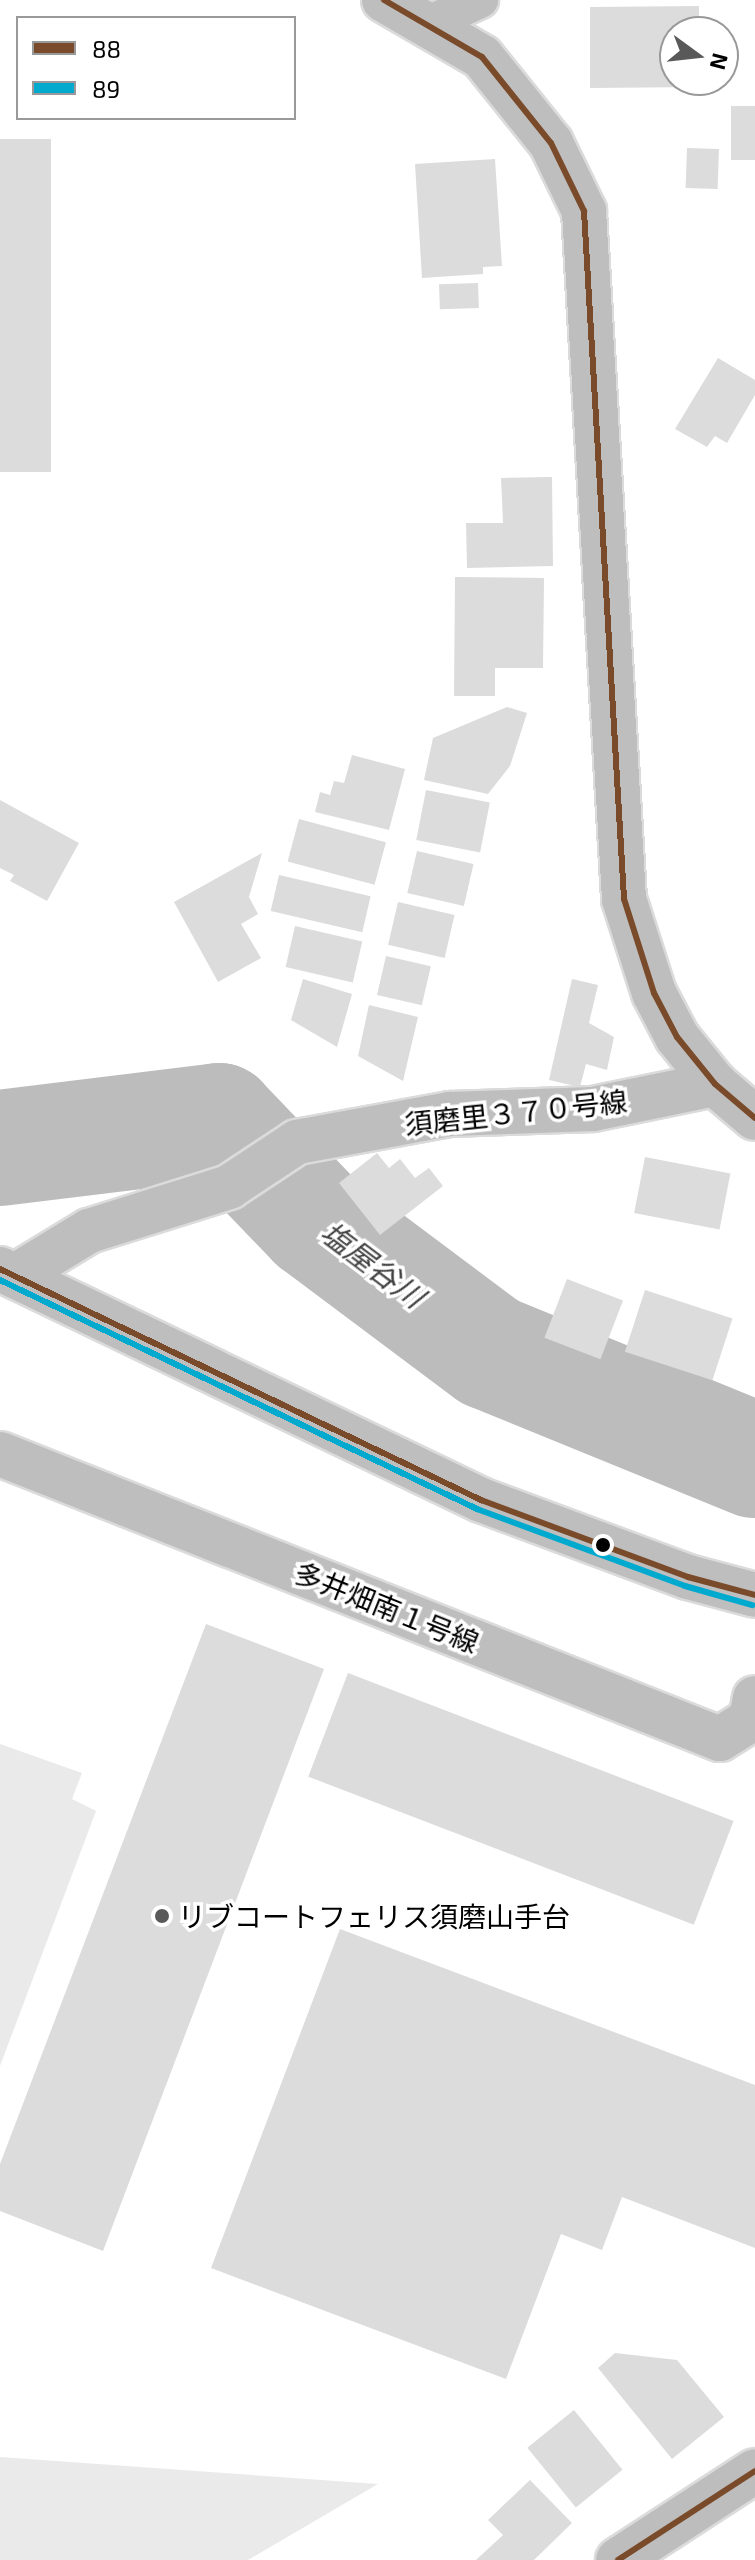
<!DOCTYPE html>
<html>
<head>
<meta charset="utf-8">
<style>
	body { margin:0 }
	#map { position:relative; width:755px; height:2560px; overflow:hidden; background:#fff; font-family:"Exo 2","Noto Sans JP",sans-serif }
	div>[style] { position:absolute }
	.green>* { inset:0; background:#eaeaea }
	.river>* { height:116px; margin:-58px; padding:0 58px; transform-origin:58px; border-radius:58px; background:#bcbcbc }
	.building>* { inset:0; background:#dcdcdc; transform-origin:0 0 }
	.roads { filter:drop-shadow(2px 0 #dbdbdb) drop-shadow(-2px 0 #dbdbdb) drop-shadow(0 2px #dbdbdb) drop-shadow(0 -2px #dbdbdb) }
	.service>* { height:36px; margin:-18px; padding:0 18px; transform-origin:18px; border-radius:18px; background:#bebebe }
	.minor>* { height:44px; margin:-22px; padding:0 22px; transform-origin:22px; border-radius:22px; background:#bebebe }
	.tertiary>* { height:44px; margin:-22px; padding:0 22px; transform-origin:22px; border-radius:22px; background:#bebebe }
	.primary>* { height:44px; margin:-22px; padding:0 22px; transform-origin:22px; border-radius:22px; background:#bdbdbd }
	.bus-1>* { height:6px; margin:-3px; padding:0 3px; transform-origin:3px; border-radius:3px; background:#7a4b2a }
	.bus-2>* { height:6px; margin:-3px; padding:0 3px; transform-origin:3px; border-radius:3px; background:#00a9ce }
	.dots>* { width:22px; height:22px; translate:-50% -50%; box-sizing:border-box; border:4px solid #fff; border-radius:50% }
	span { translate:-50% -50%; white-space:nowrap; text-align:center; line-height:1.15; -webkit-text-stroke:7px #fff; paint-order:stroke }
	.street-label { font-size:28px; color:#000 }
	.poi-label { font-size:28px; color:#000 }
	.left { translate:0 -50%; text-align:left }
	.water-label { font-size:30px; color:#404040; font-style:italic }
	.legend { position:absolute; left:16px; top:16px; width:280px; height:104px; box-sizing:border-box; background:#fff; border:2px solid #999; margin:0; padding:10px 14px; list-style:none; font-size:24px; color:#000 }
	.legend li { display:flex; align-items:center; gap:16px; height:40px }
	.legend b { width:40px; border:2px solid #999 }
	.north { position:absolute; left:659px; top:16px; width:80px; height:80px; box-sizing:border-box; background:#fff; border:2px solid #999; border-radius:50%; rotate:105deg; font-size:22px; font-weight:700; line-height:32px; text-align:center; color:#000 }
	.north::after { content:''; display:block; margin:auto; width:28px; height:36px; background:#595959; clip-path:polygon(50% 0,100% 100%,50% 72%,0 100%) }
</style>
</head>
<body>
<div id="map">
	<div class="green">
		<i style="clip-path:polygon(0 1744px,82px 1773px,72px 1799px,96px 1811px,0 2066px)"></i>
		<i style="clip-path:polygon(0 2457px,378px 2484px,248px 2560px,0 2560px)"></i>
	</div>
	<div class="river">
		<i style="left:0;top:1148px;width:221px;rotate:-7deg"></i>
		<i style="left:219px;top:1121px;width:140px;rotate:46.2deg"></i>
		<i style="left:316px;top:1222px;width:217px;rotate:36.8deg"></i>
		<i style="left:490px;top:1352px;width:286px;rotate:22.2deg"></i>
	</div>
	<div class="building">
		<i style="clip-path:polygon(699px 6px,699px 32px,675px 32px,675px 80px,699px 80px,699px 87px,590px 88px,590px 7px)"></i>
		<i style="left:731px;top:106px;width:24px;height:54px"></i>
		<i style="left:0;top:139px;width:51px;height:333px"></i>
		<i style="left:687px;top:148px;width:32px;height:40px;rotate:2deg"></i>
		<i style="clip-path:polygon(495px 159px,502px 266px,483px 267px,483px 274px,422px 278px,415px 164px)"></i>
		<i style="left:478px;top:283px;width:25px;height:39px;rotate:88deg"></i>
		<i style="clip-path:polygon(718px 358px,755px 380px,755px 395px,727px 443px,715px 436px,707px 447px,675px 429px)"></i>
		<i style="clip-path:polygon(552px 477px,553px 566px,467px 568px,466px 523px,503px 523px,501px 478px)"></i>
		<i style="clip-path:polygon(455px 577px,544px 578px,543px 668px,495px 668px,495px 696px,454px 696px)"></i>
		<i style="clip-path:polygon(507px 707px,527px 713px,510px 766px,488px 794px,424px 780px,433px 738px)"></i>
		<i style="clip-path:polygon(352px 755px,405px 769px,389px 830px,315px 812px,320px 792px,330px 795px,334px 781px,344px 783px)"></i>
		<i style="left:426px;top:790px;width:65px;height:51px;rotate:11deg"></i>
		<i style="clip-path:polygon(0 800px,79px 843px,47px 901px,10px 881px,14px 875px,0 868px)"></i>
		<i style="left:299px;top:819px;width:90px;height:44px;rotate:15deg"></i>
		<i style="left:417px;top:851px;width:58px;height:43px;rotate:13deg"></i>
		<i style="clip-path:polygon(262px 853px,249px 897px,258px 914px,241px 924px,261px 958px,218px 982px,174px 902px)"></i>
		<i style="left:279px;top:875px;width:94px;height:37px;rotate:13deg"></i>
		<i style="left:398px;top:902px;width:58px;height:44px;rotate:13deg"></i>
		<i style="left:295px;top:926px;width:69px;height:42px;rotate:13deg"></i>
		<i style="left:386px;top:956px;width:46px;height:40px;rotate:13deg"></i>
		<i style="clip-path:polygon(303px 979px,352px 994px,337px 1047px,291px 1020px)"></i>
		<i style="clip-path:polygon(572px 979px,598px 985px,589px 1023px,614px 1037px,607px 1070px,586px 1064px,580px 1087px,549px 1080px)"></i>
		<i style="clip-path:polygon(369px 1005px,418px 1017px,403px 1081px,358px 1056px)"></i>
		<i style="clip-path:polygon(377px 1153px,389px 1168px,400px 1159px,415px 1178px,429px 1168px,443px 1186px,380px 1235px,339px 1183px)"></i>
		<i style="left:645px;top:1157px;width:87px;height:57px;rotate:11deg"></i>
		<i style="left:567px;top:1279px;width:60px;height:63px;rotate:21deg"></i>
		<i style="left:645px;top:1290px;width:92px;height:65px;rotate:18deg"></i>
		<i style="clip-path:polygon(206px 1624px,324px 1669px,103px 2251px,0 2211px,0 2164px)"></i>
		<i style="left:348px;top:1673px;width:413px;height:111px;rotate:21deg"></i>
		<i style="clip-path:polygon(340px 1929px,755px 2085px,755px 2248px,622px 2197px,602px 2250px,561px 2234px,506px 2379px,211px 2268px)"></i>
		<i style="clip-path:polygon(615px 2353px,677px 2360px,724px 2417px,672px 2459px,598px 2368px)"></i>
		<i style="left:574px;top:2410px;width:77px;height:60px;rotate:51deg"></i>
		<i style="clip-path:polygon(530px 2480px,572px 2523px,534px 2560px,476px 2560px,503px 2535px,488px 2520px)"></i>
	</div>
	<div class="roads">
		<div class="service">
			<i style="left:424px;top:26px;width:62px;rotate:-24.9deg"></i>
		</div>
		<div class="minor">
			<i style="left:15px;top:1276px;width:87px;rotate:-31.3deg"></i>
			<i style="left:89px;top:1231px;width:147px;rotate:-17.4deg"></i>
			<i style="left:229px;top:1187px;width:82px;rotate:-33.5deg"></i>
			<i style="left:297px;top:1142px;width:156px;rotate:-10.4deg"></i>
			<i style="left:450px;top:1114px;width:143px;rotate:-2deg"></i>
			<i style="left:593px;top:1109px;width:125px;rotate:-11.6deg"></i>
			<i style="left:0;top:1454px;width:774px;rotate:21.6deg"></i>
			<i style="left:720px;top:1739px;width:36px;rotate:-32deg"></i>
			<i style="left:751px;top:1720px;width:22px;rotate:-80deg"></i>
		</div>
		<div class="tertiary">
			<i style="left:384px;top:0;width:113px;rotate:30.2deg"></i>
			<i style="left:482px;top:57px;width:110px;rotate:51.3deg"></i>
			<i style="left:551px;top:143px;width:76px;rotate:64.1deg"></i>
			<i style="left:584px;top:211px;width:689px;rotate:86.67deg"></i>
			<i style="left:624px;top:899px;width:99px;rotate:72.3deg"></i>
			<i style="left:654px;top:993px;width:50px;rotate:62.4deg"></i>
			<i style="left:677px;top:1037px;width:60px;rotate:51deg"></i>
			<i style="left:715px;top:1084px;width:52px;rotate:40.4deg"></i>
			<i style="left:0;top:1269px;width:534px;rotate:25.65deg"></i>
			<i style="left:481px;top:1500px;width:221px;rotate:20.4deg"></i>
			<i style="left:688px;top:1577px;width:69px;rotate:15deg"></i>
		</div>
		<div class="primary">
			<i style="left:618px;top:2560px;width:163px;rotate:-33deg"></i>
		</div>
	</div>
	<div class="bus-1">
		<i style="left:384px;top:0;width:113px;rotate:30.2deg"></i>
		<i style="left:482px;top:57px;width:110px;rotate:51.3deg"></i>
		<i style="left:551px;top:143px;width:76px;rotate:64.1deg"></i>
		<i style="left:584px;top:211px;width:689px;rotate:86.67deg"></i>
		<i style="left:624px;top:899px;width:99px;rotate:72.3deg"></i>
		<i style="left:654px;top:993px;width:50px;rotate:62.4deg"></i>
		<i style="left:677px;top:1037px;width:60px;rotate:51deg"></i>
		<i style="left:715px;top:1084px;width:52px;rotate:40.4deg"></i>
		<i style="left:0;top:1269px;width:534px;rotate:25.65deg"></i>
		<i style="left:481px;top:1500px;width:221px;rotate:20.4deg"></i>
		<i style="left:688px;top:1577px;width:69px;rotate:15deg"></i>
		<i style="left:618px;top:2560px;width:163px;rotate:-33deg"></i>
	</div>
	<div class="bus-2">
		<i style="left:0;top:1280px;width:529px;rotate:25.64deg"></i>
		<i style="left:477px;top:1509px;width:222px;rotate:20.3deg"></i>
		<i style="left:685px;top:1586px;width:70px;rotate:15.8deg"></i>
	</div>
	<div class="dots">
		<i style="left:603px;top:1545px;background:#000"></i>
		<i style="left:162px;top:1916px;background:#595959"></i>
	</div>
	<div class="street-label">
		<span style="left:516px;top:1112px;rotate:-6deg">須磨里３７０号線</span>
		<span style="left:387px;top:1607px;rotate:22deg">多井畑南１号線</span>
	</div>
	<div class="poi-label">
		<span class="left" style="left:178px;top:1916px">リブコートフェリス須磨山手台</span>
	</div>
	<div class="water-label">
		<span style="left:373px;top:1264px;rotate:37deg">塩屋谷川</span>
	</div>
	<ul class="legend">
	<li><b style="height:10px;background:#7a4b2a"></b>88</li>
	<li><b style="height:10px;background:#00a9ce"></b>89</li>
	</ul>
	<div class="north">N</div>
</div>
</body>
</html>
